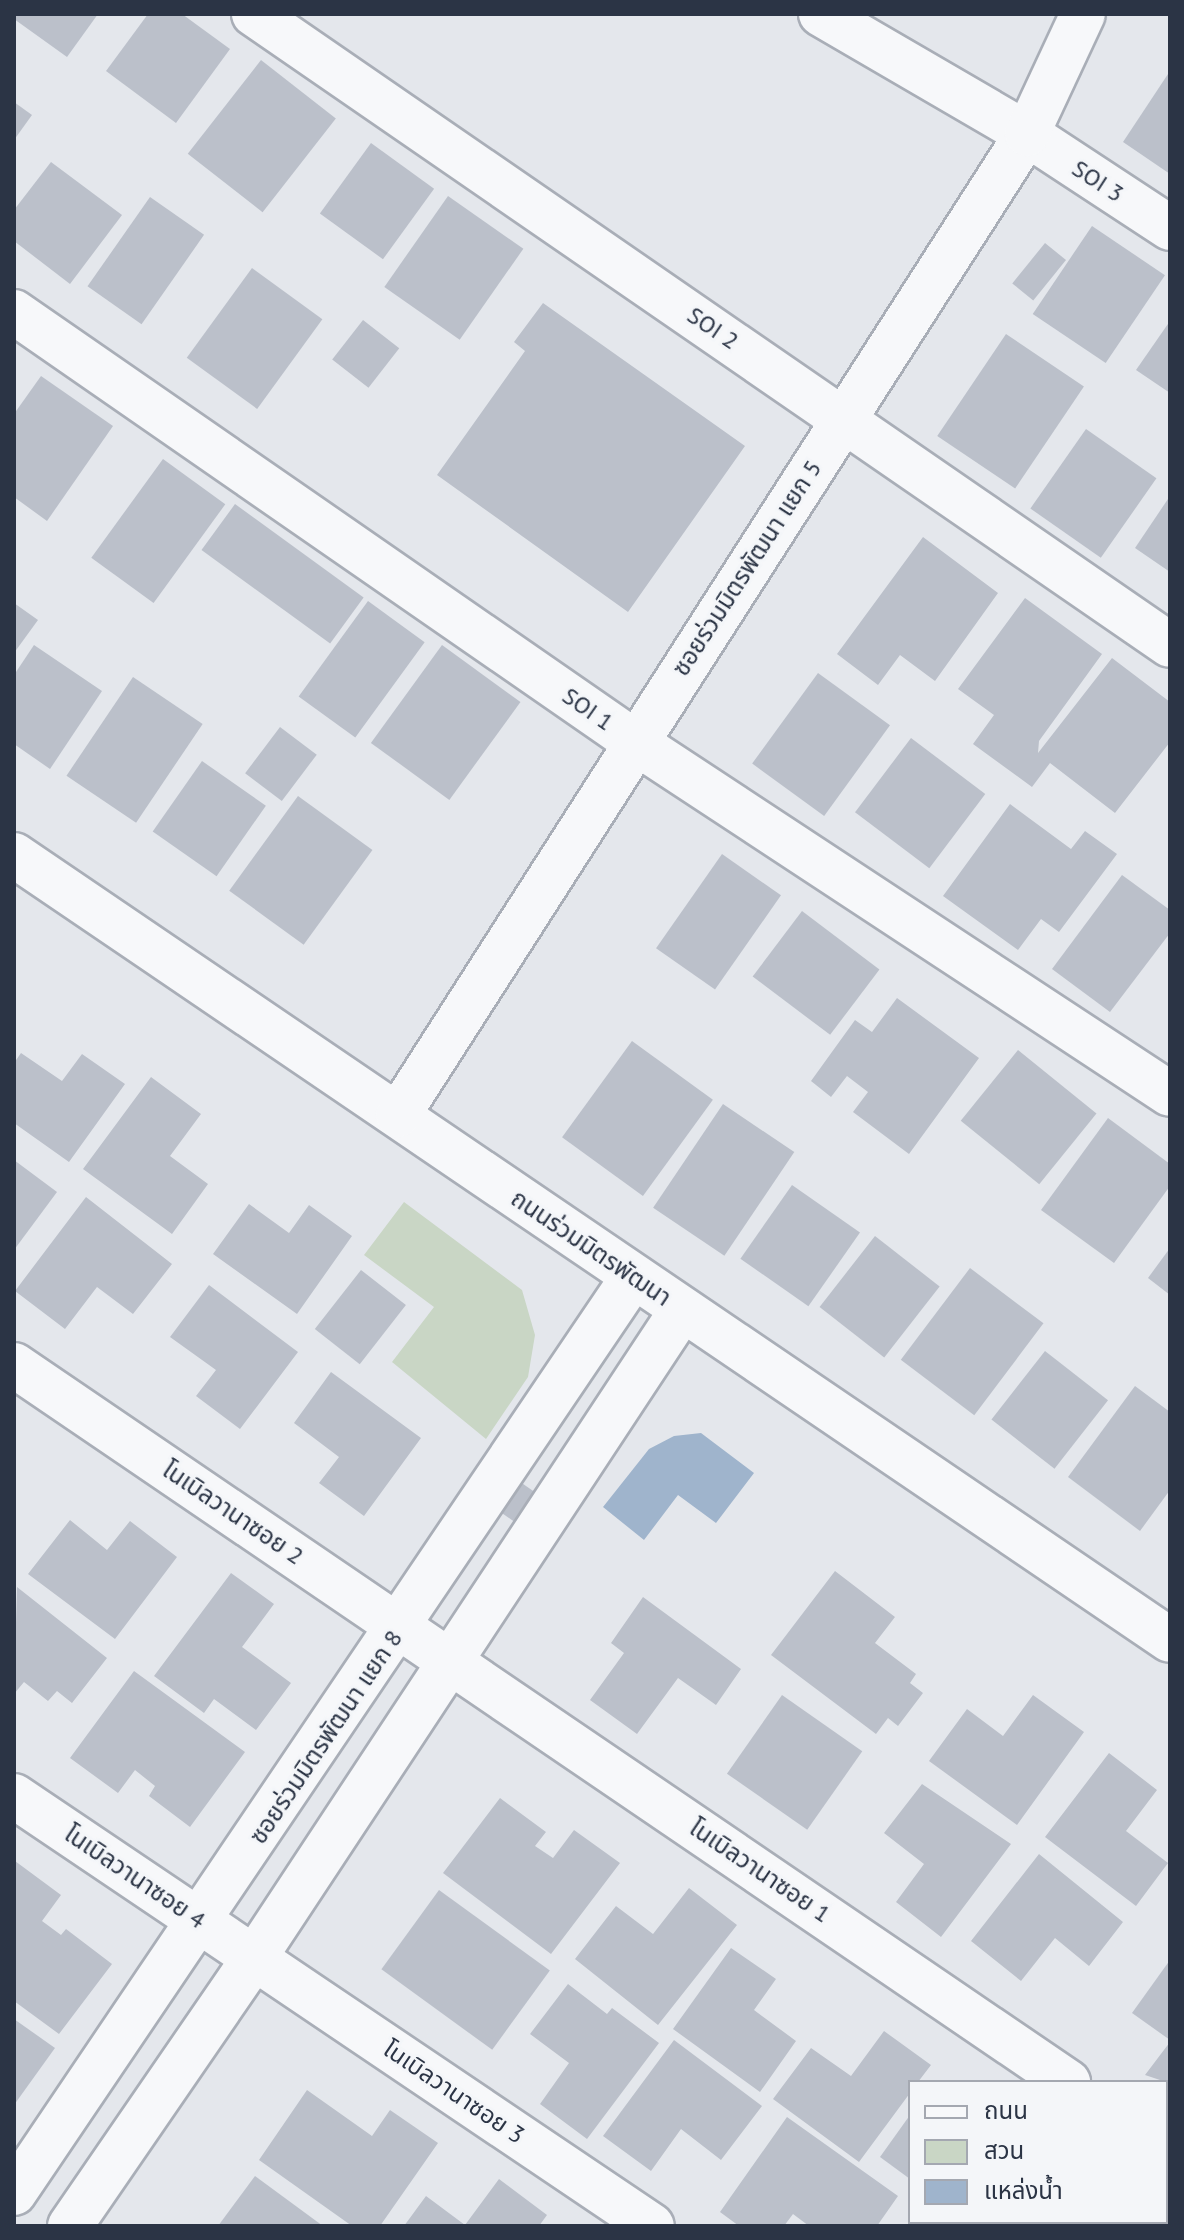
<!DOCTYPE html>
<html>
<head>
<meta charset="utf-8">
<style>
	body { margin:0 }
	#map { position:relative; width:1184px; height:2240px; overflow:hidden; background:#e4e7ec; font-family:"PT Sans","Noto Sans Thai",sans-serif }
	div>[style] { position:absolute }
	.green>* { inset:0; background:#c9d6c5 }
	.water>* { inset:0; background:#9fb4cc }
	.building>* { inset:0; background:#bbc0ca; transform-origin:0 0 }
	.roads { filter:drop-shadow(2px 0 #a9aeb7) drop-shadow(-2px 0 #a9aeb7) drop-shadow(0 2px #a9aeb7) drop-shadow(0 -2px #a9aeb7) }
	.minor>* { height:44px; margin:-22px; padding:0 22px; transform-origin:22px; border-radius:22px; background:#f7f8fa }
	span { translate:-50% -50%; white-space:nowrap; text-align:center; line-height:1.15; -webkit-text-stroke:6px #f4f6f9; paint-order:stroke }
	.street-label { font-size:24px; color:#2b3445 }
	.frame { position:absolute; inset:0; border:16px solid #2b3445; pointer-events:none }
	.legend { position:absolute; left:908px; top:2080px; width:260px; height:144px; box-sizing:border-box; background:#f4f6f9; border:2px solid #a4a8b1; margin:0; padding:10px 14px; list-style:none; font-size:24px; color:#2b3445 }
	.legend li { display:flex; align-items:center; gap:16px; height:40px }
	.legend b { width:40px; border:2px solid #a4a8b1 }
</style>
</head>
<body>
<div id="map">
	<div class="green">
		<i style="clip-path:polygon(404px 1202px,522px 1290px,535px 1335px,528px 1377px,486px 1439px,392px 1362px,434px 1307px,364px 1255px)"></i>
	</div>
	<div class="water">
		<i style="clip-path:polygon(701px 1433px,754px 1473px,716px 1523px,678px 1495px,644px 1540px,603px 1507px,649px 1449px,674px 1436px)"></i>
	</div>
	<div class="building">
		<i style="clip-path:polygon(14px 14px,98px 14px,67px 57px,14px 19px)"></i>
		<i style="clip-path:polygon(148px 14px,182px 14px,230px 49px,176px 123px,106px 71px)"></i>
		<i style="left:261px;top:60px;width:95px;height:119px;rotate:38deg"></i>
		<i style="clip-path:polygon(1170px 71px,1170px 174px,1123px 142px)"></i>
		<i style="clip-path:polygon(14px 102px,32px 115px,14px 140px)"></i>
		<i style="left:371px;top:143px;width:78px;height:87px;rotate:36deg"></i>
		<i style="clip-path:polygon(51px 162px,122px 215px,70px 284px,14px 241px,14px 210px)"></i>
		<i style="left:448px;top:196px;width:92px;height:111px;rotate:35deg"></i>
		<i style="left:150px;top:197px;width:66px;height:109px;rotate:35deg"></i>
		<i style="left:1092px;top:226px;width:88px;height:106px;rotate:34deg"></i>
		<i style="left:1045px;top:243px;width:27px;height:52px;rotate:39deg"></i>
		<i style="left:252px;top:268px;width:87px;height:111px;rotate:36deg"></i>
		<i style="clip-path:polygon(543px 303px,745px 446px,628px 612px,437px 475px,525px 351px,514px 342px)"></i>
		<i style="left:363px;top:320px;width:46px;height:50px;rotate:38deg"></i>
		<i style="clip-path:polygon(1170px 321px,1170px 393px,1136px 370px)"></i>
		<i style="left:1006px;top:334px;width:94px;height:123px;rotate:34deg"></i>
		<i style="clip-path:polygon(41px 376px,113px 426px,47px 521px,14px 497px,14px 414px)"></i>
		<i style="left:1086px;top:429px;width:86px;height:97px;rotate:35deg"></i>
		<i style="left:163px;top:459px;width:77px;height:122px;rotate:36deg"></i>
		<i style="clip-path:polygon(1170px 496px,1170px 572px,1135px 548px)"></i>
		<i style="left:235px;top:504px;width:159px;height:57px;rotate:36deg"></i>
		<i style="clip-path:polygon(923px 537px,998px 593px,935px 681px,900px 655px,878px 685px,837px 654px)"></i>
		<i style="clip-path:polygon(1025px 598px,1102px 654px,1039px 741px,1038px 753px,1112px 658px,1170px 702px,1170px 742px,1115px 813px,1050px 763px,1032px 787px,973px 744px,994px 715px,958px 689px)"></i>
		<i style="left:368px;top:601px;width:70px;height:118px;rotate:36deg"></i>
		<i style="clip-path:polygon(14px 603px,38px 620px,14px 653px)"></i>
		<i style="clip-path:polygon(34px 645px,102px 691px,50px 769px,14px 744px,14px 675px)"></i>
		<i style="left:442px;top:645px;width:97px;height:121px;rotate:36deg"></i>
		<i style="left:818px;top:673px;width:89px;height:112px;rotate:36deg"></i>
		<i style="left:133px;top:677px;width:84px;height:119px;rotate:34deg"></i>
		<i style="left:280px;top:727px;width:46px;height:58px;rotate:37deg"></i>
		<i style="left:911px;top:738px;width:93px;height:93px;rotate:37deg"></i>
		<i style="left:202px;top:761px;width:78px;height:86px;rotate:35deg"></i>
		<i style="left:298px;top:796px;width:92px;height:117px;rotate:36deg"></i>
		<i style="clip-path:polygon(1010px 804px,1071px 849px,1085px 831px,1117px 854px,1059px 932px,1041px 919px,1018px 950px,943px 896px)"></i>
		<i style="left:722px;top:854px;width:72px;height:115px;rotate:35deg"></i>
		<i style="clip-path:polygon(1122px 875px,1170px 910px,1170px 933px,1110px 1012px,1052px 969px)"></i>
		<i style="left:802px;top:911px;width:97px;height:82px;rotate:37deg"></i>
		<i style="clip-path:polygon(897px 998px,979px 1058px,909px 1154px,853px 1112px,868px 1092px,847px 1076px,831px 1097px,811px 1081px,855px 1020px,872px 1032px)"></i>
		<i style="left:632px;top:1041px;width:100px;height:119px;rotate:36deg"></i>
		<i style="left:1018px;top:1050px;width:101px;height:91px;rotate:39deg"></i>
		<i style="clip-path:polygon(21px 1053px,62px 1081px,82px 1054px,125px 1084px,69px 1162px,14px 1123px,14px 1063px)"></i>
		<i style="clip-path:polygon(151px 1077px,201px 1114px,170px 1156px,208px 1184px,172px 1234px,83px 1169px)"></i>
		<i style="left:723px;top:1104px;width:86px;height:125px;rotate:34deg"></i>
		<i style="clip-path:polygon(1108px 1118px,1170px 1164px,1170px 1186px,1114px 1263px,1041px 1210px)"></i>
		<i style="clip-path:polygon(14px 1160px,57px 1192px,14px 1250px)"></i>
		<i style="left:792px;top:1185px;width:83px;height:90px;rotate:35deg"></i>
		<i style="clip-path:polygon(86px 1197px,172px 1264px,133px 1314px,97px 1287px,65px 1329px,15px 1291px)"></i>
		<i style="clip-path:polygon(249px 1204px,289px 1233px,309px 1205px,352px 1236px,297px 1314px,213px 1254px)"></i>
		<i style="left:875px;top:1236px;width:82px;height:90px;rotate:38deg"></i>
		<i style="clip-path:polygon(1170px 1248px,1170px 1295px,1148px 1278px)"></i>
		<i style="left:970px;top:1268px;width:92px;height:115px;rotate:37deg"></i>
		<i style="left:361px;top:1270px;width:57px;height:75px;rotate:38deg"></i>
		<i style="clip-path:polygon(209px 1285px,298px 1352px,240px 1429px,196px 1396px,216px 1370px,170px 1337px)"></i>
		<i style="left:1045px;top:1351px;width:80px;height:87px;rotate:38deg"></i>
		<i style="clip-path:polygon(331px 1372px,421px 1438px,364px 1516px,319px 1483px,339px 1457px,294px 1423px)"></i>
		<i style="clip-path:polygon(1135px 1386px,1170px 1412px,1170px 1490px,1140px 1531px,1068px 1477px)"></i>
		<i style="left:516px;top:1479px;width:42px;height:36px;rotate:35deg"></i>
		<i style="clip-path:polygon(70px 1520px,107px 1550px,130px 1521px,177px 1557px,115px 1639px,28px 1574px)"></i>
		<i style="clip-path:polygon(835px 1571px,895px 1617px,875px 1643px,916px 1674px,910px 1683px,923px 1693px,898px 1726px,888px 1718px,876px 1734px,771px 1655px)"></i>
		<i style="clip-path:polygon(231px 1573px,274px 1604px,242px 1647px,291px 1683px,256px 1730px,214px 1699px,204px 1713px,154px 1676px)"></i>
		<i style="clip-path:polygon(17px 1587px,107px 1658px,72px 1703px,57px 1691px,48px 1701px,24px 1682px,14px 1694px)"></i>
		<i style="clip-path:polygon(643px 1597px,741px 1669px,716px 1705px,678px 1678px,637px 1734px,590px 1700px,624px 1653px,611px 1643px)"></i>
		<i style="clip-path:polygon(134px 1671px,245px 1752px,190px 1827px,149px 1796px,155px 1786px,135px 1770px,118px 1793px,70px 1758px)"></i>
		<i style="left:782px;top:1695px;width:98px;height:96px;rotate:35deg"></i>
		<i style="clip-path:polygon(1033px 1695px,1084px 1732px,1017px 1825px,929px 1761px,967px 1709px,1003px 1736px)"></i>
		<i style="clip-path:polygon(1109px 1753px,1157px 1790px,1126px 1831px,1168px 1863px,1136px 1906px,1045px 1837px)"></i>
		<i style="clip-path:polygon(922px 1784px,1011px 1844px,941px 1937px,896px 1902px,924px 1864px,884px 1833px)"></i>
		<i style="clip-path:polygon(500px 1798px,546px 1832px,535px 1846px,553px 1858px,574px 1830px,620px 1863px,551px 1954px,443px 1873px)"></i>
		<i style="clip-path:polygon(1039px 1854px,1123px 1922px,1089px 1966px,1055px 1938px,1021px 1981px,971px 1941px)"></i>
		<i style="clip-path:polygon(15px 1861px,61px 1895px,42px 1921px,61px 1935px,66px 1929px,112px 1964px,59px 2034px,14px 2001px)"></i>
		<i style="clip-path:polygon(689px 1888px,737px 1925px,658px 2025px,575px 1959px,616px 1906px,653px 1934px)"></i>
		<i style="left:439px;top:1890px;width:137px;height:98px;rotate:36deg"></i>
		<i style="clip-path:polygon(731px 1948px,776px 1979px,754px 2010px,796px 2041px,760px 2092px,673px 2029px)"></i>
		<i style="clip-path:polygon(1170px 1960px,1170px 2040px,1132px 2013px)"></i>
		<i style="clip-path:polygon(568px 1984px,607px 2014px,612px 2008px,659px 2043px,587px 2139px,540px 2104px,569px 2063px,530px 2034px)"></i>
		<i style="clip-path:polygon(14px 2019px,55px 2048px,14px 2105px)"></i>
		<i style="clip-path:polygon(884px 2031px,931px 2065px,918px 2082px,910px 2082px,910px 2093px,859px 2162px,773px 2099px,811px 2048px,851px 2076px)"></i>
		<i style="clip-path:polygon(674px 2040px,762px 2106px,721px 2160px,681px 2129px,651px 2171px,603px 2136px)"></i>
		<i style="clip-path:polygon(1170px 2042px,1170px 2092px,1166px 2082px,1145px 2075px)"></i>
		<i style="clip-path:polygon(307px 2090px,372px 2136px,390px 2110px,438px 2143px,380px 2226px,352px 2226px,259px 2160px)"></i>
		<i style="clip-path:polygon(910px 2115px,910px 2179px,880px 2157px)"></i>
		<i style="clip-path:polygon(787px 2117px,898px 2196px,877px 2226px,809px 2226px,793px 2214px,784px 2226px,739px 2226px,720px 2212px)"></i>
		<i style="clip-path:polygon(255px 2176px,323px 2226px,218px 2226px)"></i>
		<i style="clip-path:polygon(499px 2179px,547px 2215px,539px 2226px,404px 2226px,426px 2196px,465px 2225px)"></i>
		<i style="left:984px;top:2222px;width:120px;height:5px"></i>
	</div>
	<div class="roads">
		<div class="minor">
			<i style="left:254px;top:14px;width:1112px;rotate:34.56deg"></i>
			<i style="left:821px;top:14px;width:238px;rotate:30.2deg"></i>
			<i style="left:1027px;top:134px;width:171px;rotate:33.3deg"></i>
			<i style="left:14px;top:312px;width:755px;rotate:34.7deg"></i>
			<i style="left:635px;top:742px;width:640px;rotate:33.34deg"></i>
			<i style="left:14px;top:855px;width:1397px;rotate:34.18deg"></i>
			<i style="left:398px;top:1115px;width:1165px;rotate:-57.33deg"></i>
			<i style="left:1027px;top:134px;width:132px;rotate:-65deg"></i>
			<i style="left:14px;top:1365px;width:1275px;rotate:34.23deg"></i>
			<i style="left:14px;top:1796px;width:769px;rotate:33.98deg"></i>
			<i style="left:14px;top:2193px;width:1106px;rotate:-55.95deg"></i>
			<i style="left:70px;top:2226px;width:326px;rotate:-55.5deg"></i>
			<i style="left:255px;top:1957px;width:775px;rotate:-56.58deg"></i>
		</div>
	</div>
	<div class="street-label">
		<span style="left:1098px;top:181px;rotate:33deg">SOI 3</span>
		<span style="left:713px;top:328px;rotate:34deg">SOI 2</span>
		<span style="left:747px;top:568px;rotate:-57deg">ซอยร่วมมิตรพัฒนา แยก 5</span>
		<span style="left:588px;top:709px;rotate:35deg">SOI 1</span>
		<span style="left:591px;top:1248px;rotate:34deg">ถนนร่วมมิตรพัฒนา</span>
		<span style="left:233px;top:1513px;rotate:34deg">โนเบิลวานาซอย 2</span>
		<span style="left:326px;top:1737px;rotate:-56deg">ซอยร่วมมิตรพัฒนา แยก 8</span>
		<span style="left:760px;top:1871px;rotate:34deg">โนเบิลวานาซอย 1</span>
		<span style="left:135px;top:1877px;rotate:34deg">โนเบิลวานาซอย 4</span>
		<span style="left:454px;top:2092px;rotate:34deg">โนเบิลวานาซอย 3</span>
	</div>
	<div class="frame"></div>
	<ul class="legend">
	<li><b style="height:10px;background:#f7f8fa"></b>ถนน</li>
	<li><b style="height:22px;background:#c9d6c5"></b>สวน</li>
	<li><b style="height:22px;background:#9fb4cc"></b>แหล่งน้ำ</li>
	</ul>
</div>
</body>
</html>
